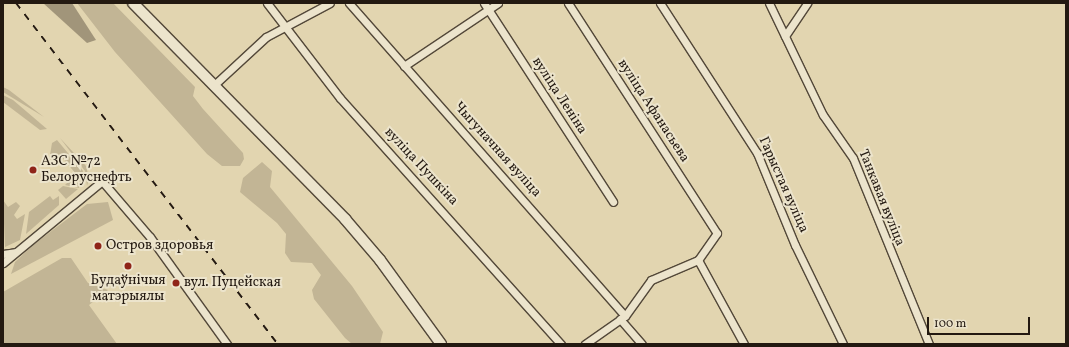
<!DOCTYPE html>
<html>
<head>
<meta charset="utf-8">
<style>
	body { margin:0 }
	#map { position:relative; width:1069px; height:347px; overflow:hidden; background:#e2d5b0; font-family:Vollkorn,serif }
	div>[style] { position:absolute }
	.green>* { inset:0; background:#c2b595 }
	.water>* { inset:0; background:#a1957a }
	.roads { filter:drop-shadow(1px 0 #534839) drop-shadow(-1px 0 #534839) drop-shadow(0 1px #534839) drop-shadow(0 -1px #534839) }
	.street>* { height:7px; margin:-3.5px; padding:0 3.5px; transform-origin:3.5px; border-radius:3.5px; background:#ece4cc }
	.secondary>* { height:10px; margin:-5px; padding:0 5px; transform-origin:5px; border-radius:5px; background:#ece4cc }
	.rail>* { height:2px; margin-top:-1px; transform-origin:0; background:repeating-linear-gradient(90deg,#231911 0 7px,transparent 0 14px) }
	.dots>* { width:11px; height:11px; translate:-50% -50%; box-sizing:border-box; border:2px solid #ece4cc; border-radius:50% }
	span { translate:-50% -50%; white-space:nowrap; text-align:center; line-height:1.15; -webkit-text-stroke:4px #ece4cc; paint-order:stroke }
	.street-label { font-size:14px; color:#231911 }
	.poi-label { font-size:14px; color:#231911 }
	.left { translate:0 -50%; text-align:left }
	.frame { position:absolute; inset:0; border:4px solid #231911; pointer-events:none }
	.scale { position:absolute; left:927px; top:317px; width:103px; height:18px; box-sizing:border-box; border:2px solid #231911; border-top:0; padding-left:5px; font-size:12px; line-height:14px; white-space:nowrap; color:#231911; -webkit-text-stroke:3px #ece4cc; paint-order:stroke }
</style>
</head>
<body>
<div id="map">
	<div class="green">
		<i style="clip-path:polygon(77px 3px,113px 3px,195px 87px,193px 96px,203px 109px,243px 153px,244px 159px,240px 166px,222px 166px,207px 154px,115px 52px)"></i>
		<i style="clip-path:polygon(3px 87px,9px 90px,44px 117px,3px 92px)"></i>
		<i style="clip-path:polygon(3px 95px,13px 100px,47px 129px,40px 130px,3px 102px)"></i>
		<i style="clip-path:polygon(60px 138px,86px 166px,89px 178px,87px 186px,85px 171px)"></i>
		<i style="clip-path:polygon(57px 140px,83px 171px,79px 188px,65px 185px,76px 174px,60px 155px,54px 158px,50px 155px,52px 143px)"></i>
		<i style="clip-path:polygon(262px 162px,272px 171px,270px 187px,352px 286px,383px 332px,380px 344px,352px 344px,345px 338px,314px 299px,312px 290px,321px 275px,312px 263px,291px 262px,285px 253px,286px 234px,277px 223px,240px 192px,243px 178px)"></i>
		<i style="clip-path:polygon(63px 186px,78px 189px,66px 199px,58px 190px)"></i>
		<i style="clip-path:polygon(50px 196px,53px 200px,59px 196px,59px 205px,26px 234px,29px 212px)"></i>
		<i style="clip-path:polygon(3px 200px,8px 207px,16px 202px,20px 206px,14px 215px,17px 219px,25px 214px,20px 240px,5px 247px)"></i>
		<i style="clip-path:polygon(108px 202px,113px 220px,11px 274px,15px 262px,33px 245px,87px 204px)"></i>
		<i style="clip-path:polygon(62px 258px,71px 258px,88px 283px,108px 290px,89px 305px,117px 344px,3px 344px,3px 292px)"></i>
	</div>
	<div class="water">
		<i style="clip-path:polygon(43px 3px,72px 3px,96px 40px,87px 43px)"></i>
	</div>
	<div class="roads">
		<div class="street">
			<i style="left:267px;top:3px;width:120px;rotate:52.5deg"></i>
			<i style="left:340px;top:98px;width:331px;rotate:48.1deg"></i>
			<i style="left:349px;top:3px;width:417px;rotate:48.6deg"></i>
			<i style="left:484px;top:3px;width:237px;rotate:57deg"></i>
			<i style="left:568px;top:3px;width:274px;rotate:57.1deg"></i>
			<i style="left:717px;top:233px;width:33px;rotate:125deg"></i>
			<i style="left:698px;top:260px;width:51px;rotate:156.9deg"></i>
			<i style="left:651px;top:280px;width:44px;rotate:125.8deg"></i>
			<i style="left:625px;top:316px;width:49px;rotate:145deg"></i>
			<i style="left:660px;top:3px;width:179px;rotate:57.1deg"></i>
			<i style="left:757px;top:153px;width:100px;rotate:67.6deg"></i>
			<i style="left:795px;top:245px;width:110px;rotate:64.1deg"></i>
			<i style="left:769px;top:3px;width:124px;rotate:64.3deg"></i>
			<i style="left:823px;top:115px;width:52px;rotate:55.1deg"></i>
			<i style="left:853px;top:158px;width:201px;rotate:67.8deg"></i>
			<i style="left:785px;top:36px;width:40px;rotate:-56deg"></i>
			<i style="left:404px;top:66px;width:113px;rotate:-33.8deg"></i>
			<i style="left:213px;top:86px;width:72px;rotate:-42.8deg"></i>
			<i style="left:266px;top:37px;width:72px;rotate:-28deg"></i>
			<i style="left:3px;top:254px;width:12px;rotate:-9deg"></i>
			<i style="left:698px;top:260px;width:96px;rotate:61.3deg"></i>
			<i style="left:3px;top:263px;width:129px;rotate:-39.6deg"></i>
			<i style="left:102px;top:181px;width:74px;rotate:49.4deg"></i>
			<i style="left:150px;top:237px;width:132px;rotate:54.3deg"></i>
			<i style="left:620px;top:319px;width:33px;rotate:49deg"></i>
		</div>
		<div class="secondary">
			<i style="left:133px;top:3px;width:303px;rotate:45.5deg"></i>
			<i style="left:345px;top:219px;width:54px;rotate:49.5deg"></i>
			<i style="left:380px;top:260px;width:104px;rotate:54deg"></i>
		</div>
	</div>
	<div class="rail">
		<i style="left:16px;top:3px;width:430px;rotate:52.5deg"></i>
	</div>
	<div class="dots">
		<i style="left:33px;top:170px;background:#8f2418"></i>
		<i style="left:98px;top:246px;background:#8f2418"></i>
		<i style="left:128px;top:266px;background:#8f2418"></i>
		<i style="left:176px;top:283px;background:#8f2418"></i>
	</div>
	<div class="street-label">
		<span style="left:559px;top:96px;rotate:57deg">вуліца Леніна</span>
		<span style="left:653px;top:111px;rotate:57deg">вуліца Афанасьева</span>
		<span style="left:497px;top:150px;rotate:48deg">Чыгуначная вуліца</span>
		<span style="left:421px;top:167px;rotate:47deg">вуліца Пушкіна</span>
		<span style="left:783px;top:185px;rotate:66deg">Гарыстая вуліца</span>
		<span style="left:881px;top:198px;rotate:68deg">Танкавая вуліца</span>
	</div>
	<div class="poi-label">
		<span class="left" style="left:41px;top:170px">АЗС №72<br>Белоруснефть</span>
		<span class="left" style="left:106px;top:246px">Остров здоровья</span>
		<span style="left:128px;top:289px">Будаўнічыя<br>матэрыялы</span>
		<span class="left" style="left:184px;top:283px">вул. Пуцейская</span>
	</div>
	<div class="frame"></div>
	<div class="scale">100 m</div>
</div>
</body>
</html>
